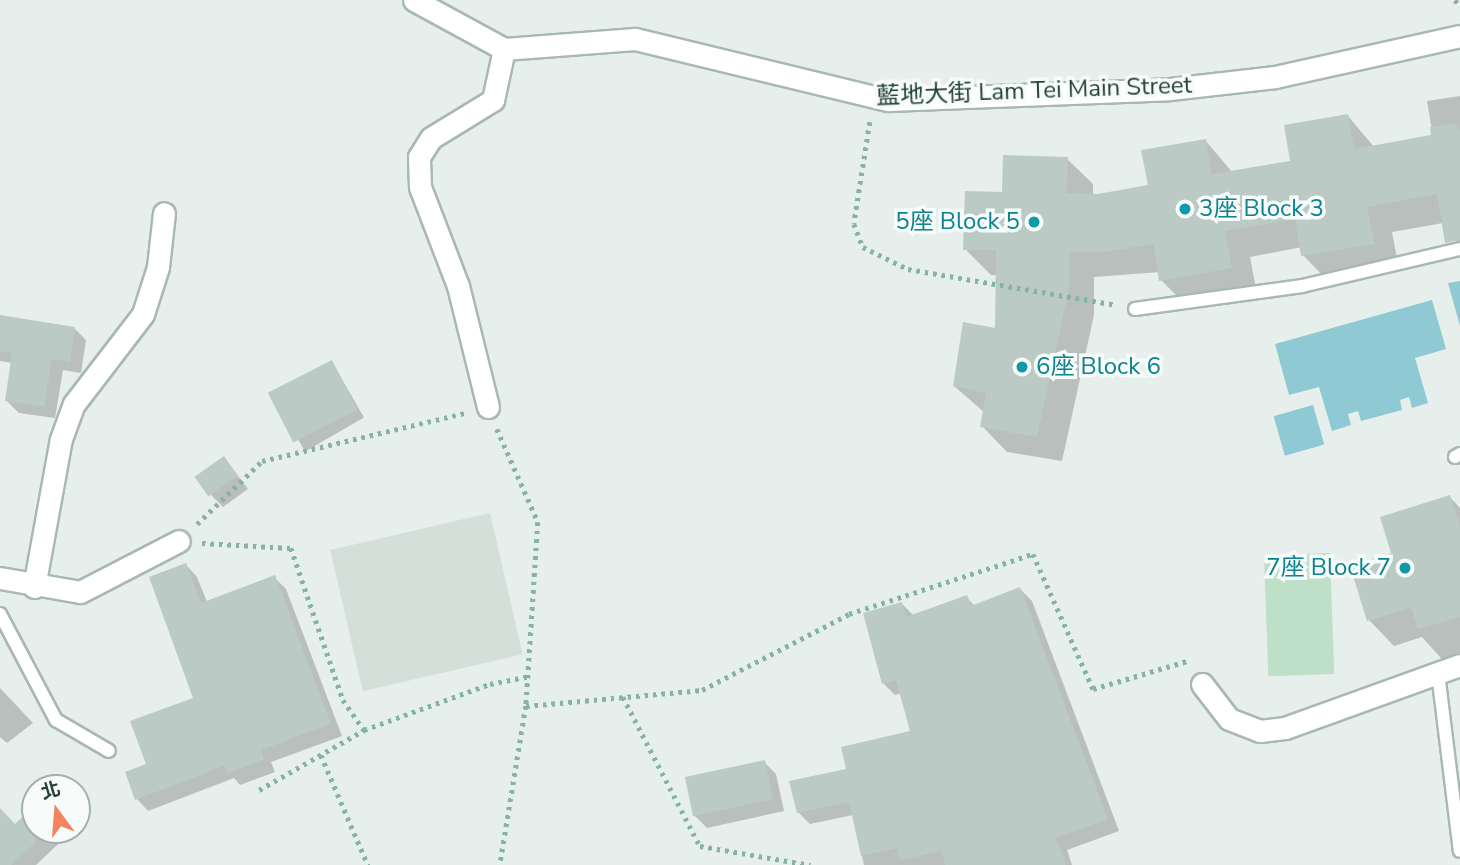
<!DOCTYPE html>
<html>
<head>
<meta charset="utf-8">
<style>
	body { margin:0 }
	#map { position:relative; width:1460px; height:865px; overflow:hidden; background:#e6efeb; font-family:"Nunito Sans","Noto Sans TC",sans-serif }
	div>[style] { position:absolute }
	.built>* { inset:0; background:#d4dfda; transform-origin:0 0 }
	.green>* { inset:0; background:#bfe0c8; transform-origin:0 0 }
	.water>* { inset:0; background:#8ec9d4; transform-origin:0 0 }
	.shadow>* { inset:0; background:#0003; transform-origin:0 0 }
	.building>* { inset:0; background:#bbcac4; transform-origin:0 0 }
	.path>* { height:4.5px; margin-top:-2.25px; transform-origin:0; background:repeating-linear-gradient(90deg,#86b3a5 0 3.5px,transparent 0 8.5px) }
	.roads { filter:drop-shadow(2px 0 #a8b8b2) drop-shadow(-2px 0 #a8b8b2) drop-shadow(0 2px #a8b8b2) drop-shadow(0 -2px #a8b8b2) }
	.service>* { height:12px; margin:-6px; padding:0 6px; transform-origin:6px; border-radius:6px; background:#fff }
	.minor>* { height:21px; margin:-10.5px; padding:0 10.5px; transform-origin:10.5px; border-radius:10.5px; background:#fff }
	.dots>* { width:19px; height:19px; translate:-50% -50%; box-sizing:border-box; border:4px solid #f7fbf9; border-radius:50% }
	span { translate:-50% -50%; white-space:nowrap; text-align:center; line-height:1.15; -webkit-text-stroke:7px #f7fbf9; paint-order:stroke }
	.street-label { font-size:24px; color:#24423a }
	.culture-label { font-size:24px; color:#0d838f }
	.left { translate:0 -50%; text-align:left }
	.right { translate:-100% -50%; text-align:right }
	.north { position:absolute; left:21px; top:774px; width:70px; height:70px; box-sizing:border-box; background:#f7fbf9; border:2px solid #a3b1ad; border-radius:50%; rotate:344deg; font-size:19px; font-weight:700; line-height:28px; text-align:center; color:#24423a }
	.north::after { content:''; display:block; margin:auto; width:24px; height:32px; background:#f4845f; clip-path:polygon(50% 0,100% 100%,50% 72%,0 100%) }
</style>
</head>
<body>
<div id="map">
	<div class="built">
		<i style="left:490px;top:513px;width:145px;height:164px;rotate:77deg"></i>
	</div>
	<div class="green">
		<i style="left:1330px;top:553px;width:121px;height:66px;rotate:88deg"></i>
	</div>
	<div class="water">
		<i style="clip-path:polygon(1460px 281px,1460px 326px,1448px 283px)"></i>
		<i style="clip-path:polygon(1432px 300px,1446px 349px,1415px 358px,1428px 403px,1412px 408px,1409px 397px,1400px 400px,1402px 410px,1361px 421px,1358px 411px,1348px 414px,1351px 425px,1332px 431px,1319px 387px,1289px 395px,1275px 344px)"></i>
		<i style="left:1313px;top:405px;width:41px;height:41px;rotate:74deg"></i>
	</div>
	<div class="shadow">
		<i style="clip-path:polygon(1460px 96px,1460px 245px,1443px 223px,1392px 232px,1399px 269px,1328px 281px,1303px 255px,1302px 247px,1250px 257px,1257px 294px,1187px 306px,1161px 280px,1160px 272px,1094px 277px,1094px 315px,1062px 461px,1007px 452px,982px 426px,984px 412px,954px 386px,996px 330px,997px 275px,991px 275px,965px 249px,1003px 194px,1067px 159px,1093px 184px,1093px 195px,1150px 187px,1205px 140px,1232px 172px,1292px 162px,1348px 116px,1374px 147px,1433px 136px,1427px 101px)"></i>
		<i style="clip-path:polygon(0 317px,74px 328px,86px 340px,81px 373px,63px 370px,55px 418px,19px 413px,7px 401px,13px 363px,0 361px)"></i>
		<i style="left:332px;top:362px;width:64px;height:68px;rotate:60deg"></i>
		<i style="clip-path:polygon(224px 458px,248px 489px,223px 507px,211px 495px)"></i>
		<i style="clip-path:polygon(1450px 497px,1460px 508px,1460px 664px,1449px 667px,1422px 637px,1394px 646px,1369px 620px,1394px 554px)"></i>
		<i style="clip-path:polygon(186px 565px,197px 577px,207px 602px,274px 577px,286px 589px,342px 736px,271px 762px,275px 772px,240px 785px,234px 778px,148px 811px,137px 799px,148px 765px,196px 699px)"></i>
		<i style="clip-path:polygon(1020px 589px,1032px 601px,1119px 831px,1067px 850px,1072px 865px,864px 865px,853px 815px,810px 824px,798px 812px,848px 770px,912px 732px,902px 693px,895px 695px,883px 683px,902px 604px,914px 616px,966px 597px,975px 606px)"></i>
		<i style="clip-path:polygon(0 688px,33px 723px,7px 743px,0 737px)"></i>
		<i style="clip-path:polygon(764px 762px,776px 774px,784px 811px,707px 828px,695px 816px)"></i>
		<i style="clip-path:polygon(35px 807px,35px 830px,73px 830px,36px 865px,0 865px,0 809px,15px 826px)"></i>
	</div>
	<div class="building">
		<i style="clip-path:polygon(1348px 114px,1354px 149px,1431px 135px,1430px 127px,1455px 123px,1460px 131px,1460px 240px,1445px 243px,1437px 194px,1367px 207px,1375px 244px,1301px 256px,1295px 219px,1225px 231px,1232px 268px,1159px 281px,1153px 244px,1104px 252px,1069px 252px,1069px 289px,1037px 437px,980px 427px,986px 393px,953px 386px,963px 322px,995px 328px,996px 250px,963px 250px,965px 191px,1002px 192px,1003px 155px,1068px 157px,1067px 193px,1098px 194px,1148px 185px,1141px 150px,1206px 139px,1212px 174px,1290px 161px,1284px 125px)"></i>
		<i style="clip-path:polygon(0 315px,75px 327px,70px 362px,52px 359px,44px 407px,5px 401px,12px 353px,0 351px)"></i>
		<i style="left:332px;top:360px;width:56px;height:72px;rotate:63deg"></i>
		<i style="left:224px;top:456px;width:24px;height:36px;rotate:55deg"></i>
		<i style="clip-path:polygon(1450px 495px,1460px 526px,1460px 617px,1418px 629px,1411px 608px,1367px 621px,1350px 566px,1391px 553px,1380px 517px)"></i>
		<i style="clip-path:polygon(186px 563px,201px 603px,275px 575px,331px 724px,261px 750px,264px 760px,227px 774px,224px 766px,135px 800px,125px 772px,146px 764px,130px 721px,193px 698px,149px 577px)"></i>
		<i style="clip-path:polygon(1020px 587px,1108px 819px,1056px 838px,1066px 865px,945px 865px,942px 851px,900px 860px,897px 848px,861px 856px,849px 802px,797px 813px,789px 781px,846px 769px,841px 747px,910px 731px,896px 680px,882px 684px,863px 613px,902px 602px,906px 617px,967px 595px,971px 606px)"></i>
		<i style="left:765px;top:760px;width:40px;height:82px;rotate:78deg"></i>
		<i style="clip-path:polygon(35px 805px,35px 843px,11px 865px,0 865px,0 808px,15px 824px)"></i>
	</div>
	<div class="path">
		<i style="left:1455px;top:0;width:8px;rotate:50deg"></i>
		<i style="left:870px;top:122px;width:103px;rotate:98.9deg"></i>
		<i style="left:854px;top:224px;width:25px;rotate:69deg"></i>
		<i style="left:863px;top:247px;width:50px;rotate:26.1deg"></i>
		<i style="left:908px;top:269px;width:212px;rotate:9.8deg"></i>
		<i style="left:497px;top:429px;width:102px;rotate:66.2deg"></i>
		<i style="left:538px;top:522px;width:184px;rotate:93.7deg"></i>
		<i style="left:526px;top:706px;width:161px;rotate:99.3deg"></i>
		<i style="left:197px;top:524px;width:91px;rotate:-44.1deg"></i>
		<i style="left:262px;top:461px;width:209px;rotate:-13.3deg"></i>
		<i style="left:202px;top:543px;width:89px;rotate:3.2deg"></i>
		<i style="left:291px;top:548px;width:161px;rotate:71.1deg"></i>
		<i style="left:343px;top:700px;width:37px;rotate:55deg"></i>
		<i style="left:364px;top:730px;width:134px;rotate:-20.1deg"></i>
		<i style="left:490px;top:684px;width:41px;rotate:-11.3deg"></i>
		<i style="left:623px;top:697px;width:168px;rotate:62.7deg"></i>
		<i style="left:700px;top:846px;width:112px;rotate:9.8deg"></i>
		<i style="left:526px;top:706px;width:177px;rotate:-5.2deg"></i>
		<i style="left:702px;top:690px;width:165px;rotate:-27.3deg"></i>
		<i style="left:849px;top:614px;width:194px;rotate:-18.1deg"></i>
		<i style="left:1033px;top:554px;width:148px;rotate:66deg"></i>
		<i style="left:1093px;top:689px;width:98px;rotate:-16.6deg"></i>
		<i style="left:321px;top:755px;width:120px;rotate:66.9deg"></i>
		<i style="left:259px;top:790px;width:121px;rotate:-29.7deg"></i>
	</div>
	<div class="roads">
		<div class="service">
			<i style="left:1135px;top:309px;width:169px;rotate:-7.8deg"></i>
			<i style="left:1302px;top:286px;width:162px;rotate:-13.2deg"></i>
			<i style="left:1455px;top:457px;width:6px;rotate:-31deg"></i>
			<i style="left:0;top:614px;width:120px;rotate:62.2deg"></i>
			<i style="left:56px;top:720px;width:61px;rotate:30.3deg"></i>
			<i style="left:1438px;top:673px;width:179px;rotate:83deg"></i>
		</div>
		<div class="minor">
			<i style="left:414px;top:0;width:102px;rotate:28.6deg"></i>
			<i style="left:504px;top:49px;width:131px;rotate:-4.4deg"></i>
			<i style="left:635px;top:39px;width:260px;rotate:13.6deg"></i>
			<i style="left:888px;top:100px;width:282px;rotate:-2.2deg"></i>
			<i style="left:1170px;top:89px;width:106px;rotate:-6.5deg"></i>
			<i style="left:1275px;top:77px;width:189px;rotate:-12.5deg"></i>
			<i style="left:488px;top:407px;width:125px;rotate:-103.9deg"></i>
			<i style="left:458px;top:286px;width:106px;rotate:-111deg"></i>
			<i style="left:420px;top:187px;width:30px;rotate:-92deg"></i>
			<i style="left:419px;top:157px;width:22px;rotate:-58deg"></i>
			<i style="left:431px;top:138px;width:73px;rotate:-31.5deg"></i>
			<i style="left:493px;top:100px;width:52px;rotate:-77.8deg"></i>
			<i style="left:0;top:578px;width:81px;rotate:9.9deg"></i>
			<i style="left:80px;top:592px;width:111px;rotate:-27.3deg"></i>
			<i style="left:34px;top:587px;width:150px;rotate:-79.7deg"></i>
			<i style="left:61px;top:439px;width:37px;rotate:-70deg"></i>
			<i style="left:74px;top:404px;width:113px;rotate:-52.5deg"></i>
			<i style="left:143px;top:314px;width:49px;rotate:-72.3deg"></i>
			<i style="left:158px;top:267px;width:54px;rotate:-83.7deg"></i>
			<i style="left:1202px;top:684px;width:44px;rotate:52.4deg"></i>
			<i style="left:1229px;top:719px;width:33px;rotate:21deg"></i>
			<i style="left:1260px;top:731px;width:25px;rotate:-7deg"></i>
			<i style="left:1285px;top:728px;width:186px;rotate:-19.8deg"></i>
		</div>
	</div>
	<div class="dots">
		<i style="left:1185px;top:209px;background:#0f9aa8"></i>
		<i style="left:1034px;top:222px;background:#0f9aa8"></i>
		<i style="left:1022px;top:367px;background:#0f9aa8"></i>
		<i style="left:1405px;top:568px;background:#0f9aa8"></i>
	</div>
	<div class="street-label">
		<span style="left:1034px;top:91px;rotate:-2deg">藍地大街 Lam Tei Main Street</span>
	</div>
	<div class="culture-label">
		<span class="left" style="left:1199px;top:209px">3座 Block 3</span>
		<span class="right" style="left:1020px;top:222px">5座 Block 5</span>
		<span class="left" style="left:1036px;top:367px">6座 Block 6</span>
		<span class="right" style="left:1391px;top:568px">7座 Block 7</span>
	</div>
	<div class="north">北</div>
</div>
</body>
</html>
